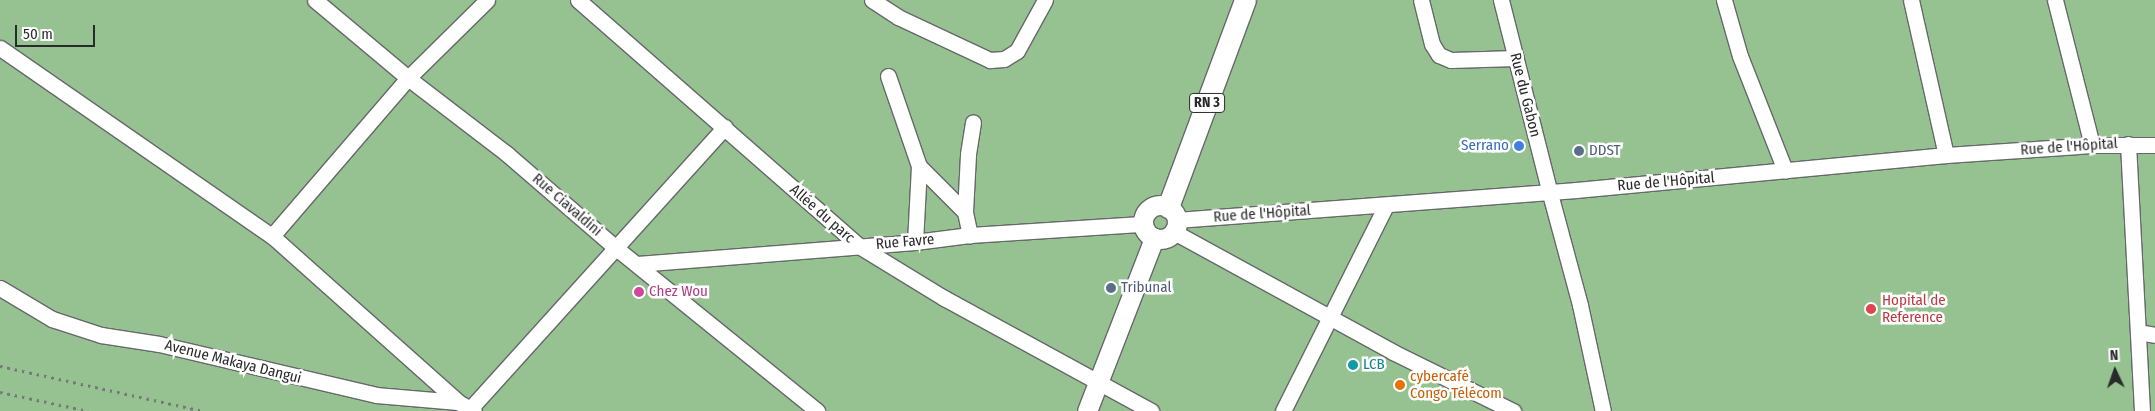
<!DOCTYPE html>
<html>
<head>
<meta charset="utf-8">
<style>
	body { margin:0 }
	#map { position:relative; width:2155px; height:411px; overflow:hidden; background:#dfe1e3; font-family:"Fira Sans Condensed",sans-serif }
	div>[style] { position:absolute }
	.green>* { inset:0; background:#95c290; transform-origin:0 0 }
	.roads { filter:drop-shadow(1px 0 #66686a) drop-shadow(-1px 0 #66686a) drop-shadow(0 1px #66686a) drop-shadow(0 -1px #66686a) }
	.minor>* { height:15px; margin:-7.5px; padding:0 7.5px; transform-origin:7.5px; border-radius:7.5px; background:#fff }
	.major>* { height:19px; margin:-9.5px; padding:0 9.5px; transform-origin:9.5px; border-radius:9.5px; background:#fff }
	.major>.ring { margin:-9.5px; padding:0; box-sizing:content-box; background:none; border:19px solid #fff; border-radius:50% }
	.highway>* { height:21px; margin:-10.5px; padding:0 10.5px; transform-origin:10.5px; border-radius:10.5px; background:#fff }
	.rail>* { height:3px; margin-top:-1.5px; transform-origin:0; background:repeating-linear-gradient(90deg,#77787a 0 2.5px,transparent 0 7.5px) }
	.dots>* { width:14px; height:14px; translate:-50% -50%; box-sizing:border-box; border:2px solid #fff; border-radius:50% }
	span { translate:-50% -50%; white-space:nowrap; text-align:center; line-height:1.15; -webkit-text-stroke:5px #fff; paint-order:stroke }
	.shield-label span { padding:1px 4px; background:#fff; border:1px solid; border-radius:4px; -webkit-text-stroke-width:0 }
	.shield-label { font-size:14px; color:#292a2b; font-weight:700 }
	.street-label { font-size:15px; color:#292a2b }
	.shop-label { font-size:15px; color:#366cbe }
	.right { translate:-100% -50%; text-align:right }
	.service-label { font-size:15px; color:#4e5e75 }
	.left { translate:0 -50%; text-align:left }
	.hotel-label { font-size:15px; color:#b23c85 }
	.health-label { font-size:15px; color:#be3a42 }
	.culture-label { font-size:15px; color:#0d838f }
	.food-label { font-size:15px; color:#c56008 }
	.north { position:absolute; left:2090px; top:346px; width:50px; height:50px; -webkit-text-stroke:4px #fff; paint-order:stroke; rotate:357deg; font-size:14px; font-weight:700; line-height:20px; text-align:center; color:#292a2b }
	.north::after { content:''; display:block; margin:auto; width:18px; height:22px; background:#292a2b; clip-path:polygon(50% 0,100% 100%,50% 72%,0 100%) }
	.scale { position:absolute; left:15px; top:25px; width:80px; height:22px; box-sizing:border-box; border:2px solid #292a2b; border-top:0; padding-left:6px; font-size:15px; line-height:18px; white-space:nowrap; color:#292a2b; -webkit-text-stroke:4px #fff; paint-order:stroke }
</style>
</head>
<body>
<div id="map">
	<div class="green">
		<i style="left:0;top:0;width:2155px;height:411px"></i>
	</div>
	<div class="roads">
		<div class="minor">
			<i style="left:315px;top:0;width:121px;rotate:40deg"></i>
			<i style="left:408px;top:78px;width:125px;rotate:37.5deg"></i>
			<i style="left:507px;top:154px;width:144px;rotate:40.8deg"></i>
			<i style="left:616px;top:248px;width:259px;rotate:39deg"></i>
			<i style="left:578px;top:0;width:373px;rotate:41.2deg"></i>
			<i style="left:859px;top:246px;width:100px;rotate:31.5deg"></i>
			<i style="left:944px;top:298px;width:236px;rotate:28.6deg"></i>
			<i style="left:872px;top:0;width:31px;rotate:33deg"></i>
			<i style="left:898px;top:17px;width:102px;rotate:25.1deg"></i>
			<i style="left:990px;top:60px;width:14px;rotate:-4deg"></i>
			<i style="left:1004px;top:59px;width:15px;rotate:-32deg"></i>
			<i style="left:1017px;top:51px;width:58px;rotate:-61.2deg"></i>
			<i style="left:1421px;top:0;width:45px;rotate:76deg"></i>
			<i style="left:1432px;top:44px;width:13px;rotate:58deg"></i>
			<i style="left:1439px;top:55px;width:13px;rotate:23deg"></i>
			<i style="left:1451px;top:60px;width:65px;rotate:-1.8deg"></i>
			<i style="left:1501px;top:0;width:196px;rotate:75.8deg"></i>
			<i style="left:1549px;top:190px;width:119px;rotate:74.9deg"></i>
			<i style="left:1580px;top:305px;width:108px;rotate:77.8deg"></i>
			<i style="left:1724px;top:0;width:58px;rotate:74.1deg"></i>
			<i style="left:1740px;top:56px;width:123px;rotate:68.5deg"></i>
			<i style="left:1911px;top:0;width:159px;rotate:77.3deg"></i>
			<i style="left:2055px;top:0;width:150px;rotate:75.7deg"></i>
			<i style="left:0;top:48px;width:331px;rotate:34.7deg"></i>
			<i style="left:272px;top:236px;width:249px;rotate:41.7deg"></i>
			<i style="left:888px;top:76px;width:95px;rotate:71deg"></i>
			<i style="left:919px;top:166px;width:76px;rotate:93deg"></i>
			<i style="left:2128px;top:144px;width:267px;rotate:87deg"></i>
			<i style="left:919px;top:166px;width:65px;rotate:45deg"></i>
			<i style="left:965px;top:212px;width:24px;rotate:78deg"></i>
			<i style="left:965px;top:212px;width:58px;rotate:-87deg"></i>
			<i style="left:968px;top:154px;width:32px;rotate:-81deg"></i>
			<i style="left:1177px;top:220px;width:400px;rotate:-4.3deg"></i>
			<i style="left:1576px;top:190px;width:372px;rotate:-5.4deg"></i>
			<i style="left:1946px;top:155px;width:146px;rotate:-3.9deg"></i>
			<i style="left:2092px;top:145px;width:63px"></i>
			<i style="left:1174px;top:232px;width:250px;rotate:28.7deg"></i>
			<i style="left:1393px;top:352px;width:134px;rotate:26.2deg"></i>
			<i style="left:272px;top:236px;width:208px;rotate:-49.3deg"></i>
			<i style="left:408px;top:78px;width:111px;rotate:-44.6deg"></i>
			<i style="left:637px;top:264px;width:279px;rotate:-4.5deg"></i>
			<i style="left:915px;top:242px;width:55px;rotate:-7.3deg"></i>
			<i style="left:970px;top:235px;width:172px;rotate:-3.7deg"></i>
			<i style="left:0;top:288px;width:61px;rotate:30.8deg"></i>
			<i style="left:52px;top:319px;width:52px;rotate:18.1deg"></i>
			<i style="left:101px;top:335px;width:59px;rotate:8.8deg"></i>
			<i style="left:159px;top:344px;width:223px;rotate:13.2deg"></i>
			<i style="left:376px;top:395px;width:82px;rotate:4.9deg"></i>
			<i style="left:458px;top:402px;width:18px;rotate:29deg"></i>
			<i style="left:2138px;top:332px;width:17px;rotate:10deg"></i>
			<i style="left:470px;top:409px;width:380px;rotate:-47.9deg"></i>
			<i style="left:1283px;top:411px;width:230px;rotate:-63.4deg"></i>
		</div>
		<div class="major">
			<i class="ring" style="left:1143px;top:205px;width:15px;height:15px"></i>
			<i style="left:1087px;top:411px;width:186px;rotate:-68.8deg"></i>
		</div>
		<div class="highway">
			<i style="left:1168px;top:207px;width:221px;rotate:-69.6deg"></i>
		</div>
	</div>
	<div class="rail">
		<i style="left:0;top:366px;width:208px;rotate:12.5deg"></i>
		<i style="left:0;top:392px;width:90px;rotate:12.2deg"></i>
	</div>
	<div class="dots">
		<i style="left:1519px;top:146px;background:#3f7fe0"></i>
		<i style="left:1579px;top:151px;background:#5c6f8a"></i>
		<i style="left:1111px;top:288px;background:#5c6f8a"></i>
		<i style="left:639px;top:292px;background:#d1479c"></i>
		<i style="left:1871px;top:309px;background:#e0444e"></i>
		<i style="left:1353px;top:365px;background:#0f9aa8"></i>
		<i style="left:1400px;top:385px;background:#e8710a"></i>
	</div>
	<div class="shield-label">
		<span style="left:1207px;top:103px">RN 3</span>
	</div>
	<div class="street-label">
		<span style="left:1525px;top:95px;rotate:76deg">Rue du Gabon</span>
		<span style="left:2069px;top:147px;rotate:-4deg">Rue de l'Hôpital</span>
		<span style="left:1666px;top:182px;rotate:-5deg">Rue de l'Hôpital</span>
		<span style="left:567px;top:205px;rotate:41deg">Rue Ciavaldini</span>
		<span style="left:822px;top:214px;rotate:41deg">Allée du parc</span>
		<span style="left:1262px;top:214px;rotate:-4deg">Rue de l'Hôpital</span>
		<span style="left:905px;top:242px;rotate:-5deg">Rue Favre</span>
		<span style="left:233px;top:362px;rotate:14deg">Avenue Makaya Dangui</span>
	</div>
	<div class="shop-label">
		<span class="right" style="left:1509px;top:146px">Serrano</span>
	</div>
	<div class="service-label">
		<span class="left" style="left:1589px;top:151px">DDST</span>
		<span class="left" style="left:1121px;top:288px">Tribunal</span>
	</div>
	<div class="hotel-label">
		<span class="left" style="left:649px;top:292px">Chez Wou</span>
	</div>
	<div class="health-label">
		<span class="left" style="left:1882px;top:309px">Hopital de<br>Reference</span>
	</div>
	<div class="culture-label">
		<span class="left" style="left:1363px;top:365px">LCB</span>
	</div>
	<div class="food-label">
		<span class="left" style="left:1410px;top:385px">cybercafé<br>Congo Télécom</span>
	</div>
	<div class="north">N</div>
	<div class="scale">50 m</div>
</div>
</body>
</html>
